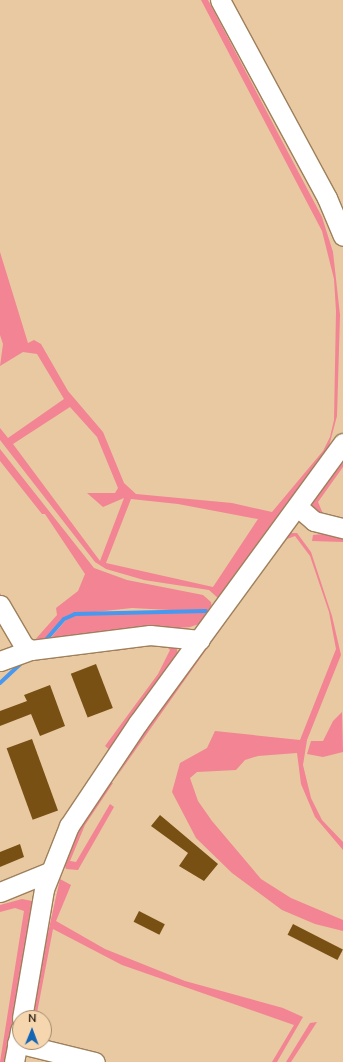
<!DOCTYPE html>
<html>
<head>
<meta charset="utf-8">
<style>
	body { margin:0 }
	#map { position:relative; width:343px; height:1062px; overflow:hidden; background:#e8c9a2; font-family:"Nunito Sans",sans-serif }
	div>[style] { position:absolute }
	.green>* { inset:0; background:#f28493 }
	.stream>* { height:4px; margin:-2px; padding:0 2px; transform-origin:2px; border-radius:2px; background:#4798ee }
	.building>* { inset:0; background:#785013; transform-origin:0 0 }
	.roads { filter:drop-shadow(1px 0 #9e805c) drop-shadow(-1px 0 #9e805c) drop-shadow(0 1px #9e805c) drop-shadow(0 -1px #9e805c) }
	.minor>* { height:19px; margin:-9.5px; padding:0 9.5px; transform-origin:9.5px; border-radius:9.5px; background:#fff }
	span { translate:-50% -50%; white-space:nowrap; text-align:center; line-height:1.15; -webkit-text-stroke:4px #f6d6af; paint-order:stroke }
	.north { position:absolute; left:12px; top:1010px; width:40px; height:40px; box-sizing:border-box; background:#f6d6af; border:1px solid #a38b6e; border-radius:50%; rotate:1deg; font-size:11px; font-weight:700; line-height:16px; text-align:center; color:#261a0c }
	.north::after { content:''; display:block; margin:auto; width:14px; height:18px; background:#1266b4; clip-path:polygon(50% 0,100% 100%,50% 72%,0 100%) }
</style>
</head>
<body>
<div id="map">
	<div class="green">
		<i style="clip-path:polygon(evenodd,201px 0,208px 0,322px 217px,333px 252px,340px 315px,337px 416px,329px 446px,219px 599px,209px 590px,144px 580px,106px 569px,95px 562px,0 440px,0 428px,8px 438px,64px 399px,37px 354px,23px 352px,0 366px,3px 344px,0 335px,0 252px,28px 343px,34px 340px,41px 344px,68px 391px,103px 432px,124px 483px,136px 494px,232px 503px,272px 512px,323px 451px,330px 437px,334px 420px,336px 311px,334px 279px,322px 231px,201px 0,70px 407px,97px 437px,118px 488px,115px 493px,87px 493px,103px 507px,124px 498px,100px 561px,13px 444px,70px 407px,201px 0,131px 499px,178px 504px,258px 519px,213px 587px,106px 563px,131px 499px)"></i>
		<i style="clip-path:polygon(evenodd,0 449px,94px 568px,127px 580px,203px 595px,211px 602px,212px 609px,202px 623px,190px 627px,26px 643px,0 599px,0 593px,26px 637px,33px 642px,57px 615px,56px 608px,78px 591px,85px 574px,45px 514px,42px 514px,0 461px,0 449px,132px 608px,207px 612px,79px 614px,67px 619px,47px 642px,43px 642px,68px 615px,132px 608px)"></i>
		<i style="clip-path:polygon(343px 451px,343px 467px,318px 502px,324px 516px,343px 525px,313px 511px,311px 500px)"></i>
		<i style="clip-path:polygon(288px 533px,297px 533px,311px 552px,332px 616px,341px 655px,307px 740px,303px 765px,311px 798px,322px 820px,343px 842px,343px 850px,315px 817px,301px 784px,297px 753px,258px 756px,245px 760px,236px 770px,197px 772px,190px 778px,198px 801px,212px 821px,261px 879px,291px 898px,343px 920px,343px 931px,315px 924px,282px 910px,232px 873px,196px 838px,172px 792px,180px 763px,207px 748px,215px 731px,300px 740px,336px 649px,329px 612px,310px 556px,295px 536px,287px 539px,251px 586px,115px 779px,156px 713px)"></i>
		<i style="clip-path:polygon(323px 534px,343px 535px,343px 542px,312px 541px,313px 535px)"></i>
		<i style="clip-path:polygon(155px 638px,176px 641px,178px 656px,111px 751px,105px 746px,158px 674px,170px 650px,163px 643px,116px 651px,93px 651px,93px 646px)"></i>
		<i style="clip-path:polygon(342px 712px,343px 752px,323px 757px,307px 754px,311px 741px,323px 741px,333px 721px)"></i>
		<i style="clip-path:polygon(108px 783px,113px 783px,85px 825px,70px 861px,76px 862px,110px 804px,114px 807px,78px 870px,66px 869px,63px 860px,84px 817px)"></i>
		<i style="clip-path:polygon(60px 879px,71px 885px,56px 921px,105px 949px,185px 981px,283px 1008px,303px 1017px,277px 1062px,272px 1062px,294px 1025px,122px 965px,53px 929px,36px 1018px,29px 1018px)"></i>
		<i style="clip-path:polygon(22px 899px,32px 901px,34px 907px,6px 1062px,0 1062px,24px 911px,15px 908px,0 912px,0 905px)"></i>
		<i style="clip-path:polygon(317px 1022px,291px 1062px,286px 1062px,310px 1023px)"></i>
	</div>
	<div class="stream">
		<i style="left:44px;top:642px;width:30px;rotate:-49deg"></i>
		<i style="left:64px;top:619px;width:12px;rotate:-24deg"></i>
		<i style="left:75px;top:614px;width:131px;rotate:-1.3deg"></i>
		<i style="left:0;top:683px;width:33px;rotate:-43deg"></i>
	</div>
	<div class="building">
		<i style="left:96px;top:664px;width:47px;height:27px;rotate:69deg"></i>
		<i style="clip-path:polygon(50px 685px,65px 726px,40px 736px,31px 714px,0 726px,0 711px,27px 701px,24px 695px)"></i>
		<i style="left:32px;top:739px;width:76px;height:27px;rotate:70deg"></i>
		<i style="clip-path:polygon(160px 815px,218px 864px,204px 881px,179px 866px,188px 853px,151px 826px)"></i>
		<i style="clip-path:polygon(20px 844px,24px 857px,0 867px,0 852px)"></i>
		<i style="left:139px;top:911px;width:29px;height:12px;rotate:27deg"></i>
		<i style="left:293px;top:924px;width:56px;height:12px;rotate:27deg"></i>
	</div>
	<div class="roads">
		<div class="minor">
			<i style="left:220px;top:0;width:225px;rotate:61.6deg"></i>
			<i style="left:327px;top:198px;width:41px;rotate:67.2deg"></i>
			<i style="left:299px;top:508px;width:20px;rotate:41deg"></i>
			<i style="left:314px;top:521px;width:30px;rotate:14deg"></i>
			<i style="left:0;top:605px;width:48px;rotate:59.7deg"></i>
			<i style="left:24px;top:646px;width:8px;rotate:30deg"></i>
			<i style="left:0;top:661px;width:33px;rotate:-20deg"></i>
			<i style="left:31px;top:650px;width:120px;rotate:-7.2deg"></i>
			<i style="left:150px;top:635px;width:50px;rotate:5.7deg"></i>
			<i style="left:0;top:892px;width:53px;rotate:-22.2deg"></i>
			<i style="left:22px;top:1018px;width:131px;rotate:-80.3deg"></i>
			<i style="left:44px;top:889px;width:68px;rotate:-68.4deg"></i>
			<i style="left:69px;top:826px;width:124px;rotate:-56.2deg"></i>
			<i style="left:138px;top:723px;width:347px;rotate:-53.8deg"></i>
			<i style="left:17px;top:1043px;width:80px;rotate:13.7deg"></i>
			<i style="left:14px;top:1062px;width:33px;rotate:-79deg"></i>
		</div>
	</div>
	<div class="north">N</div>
</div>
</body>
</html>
